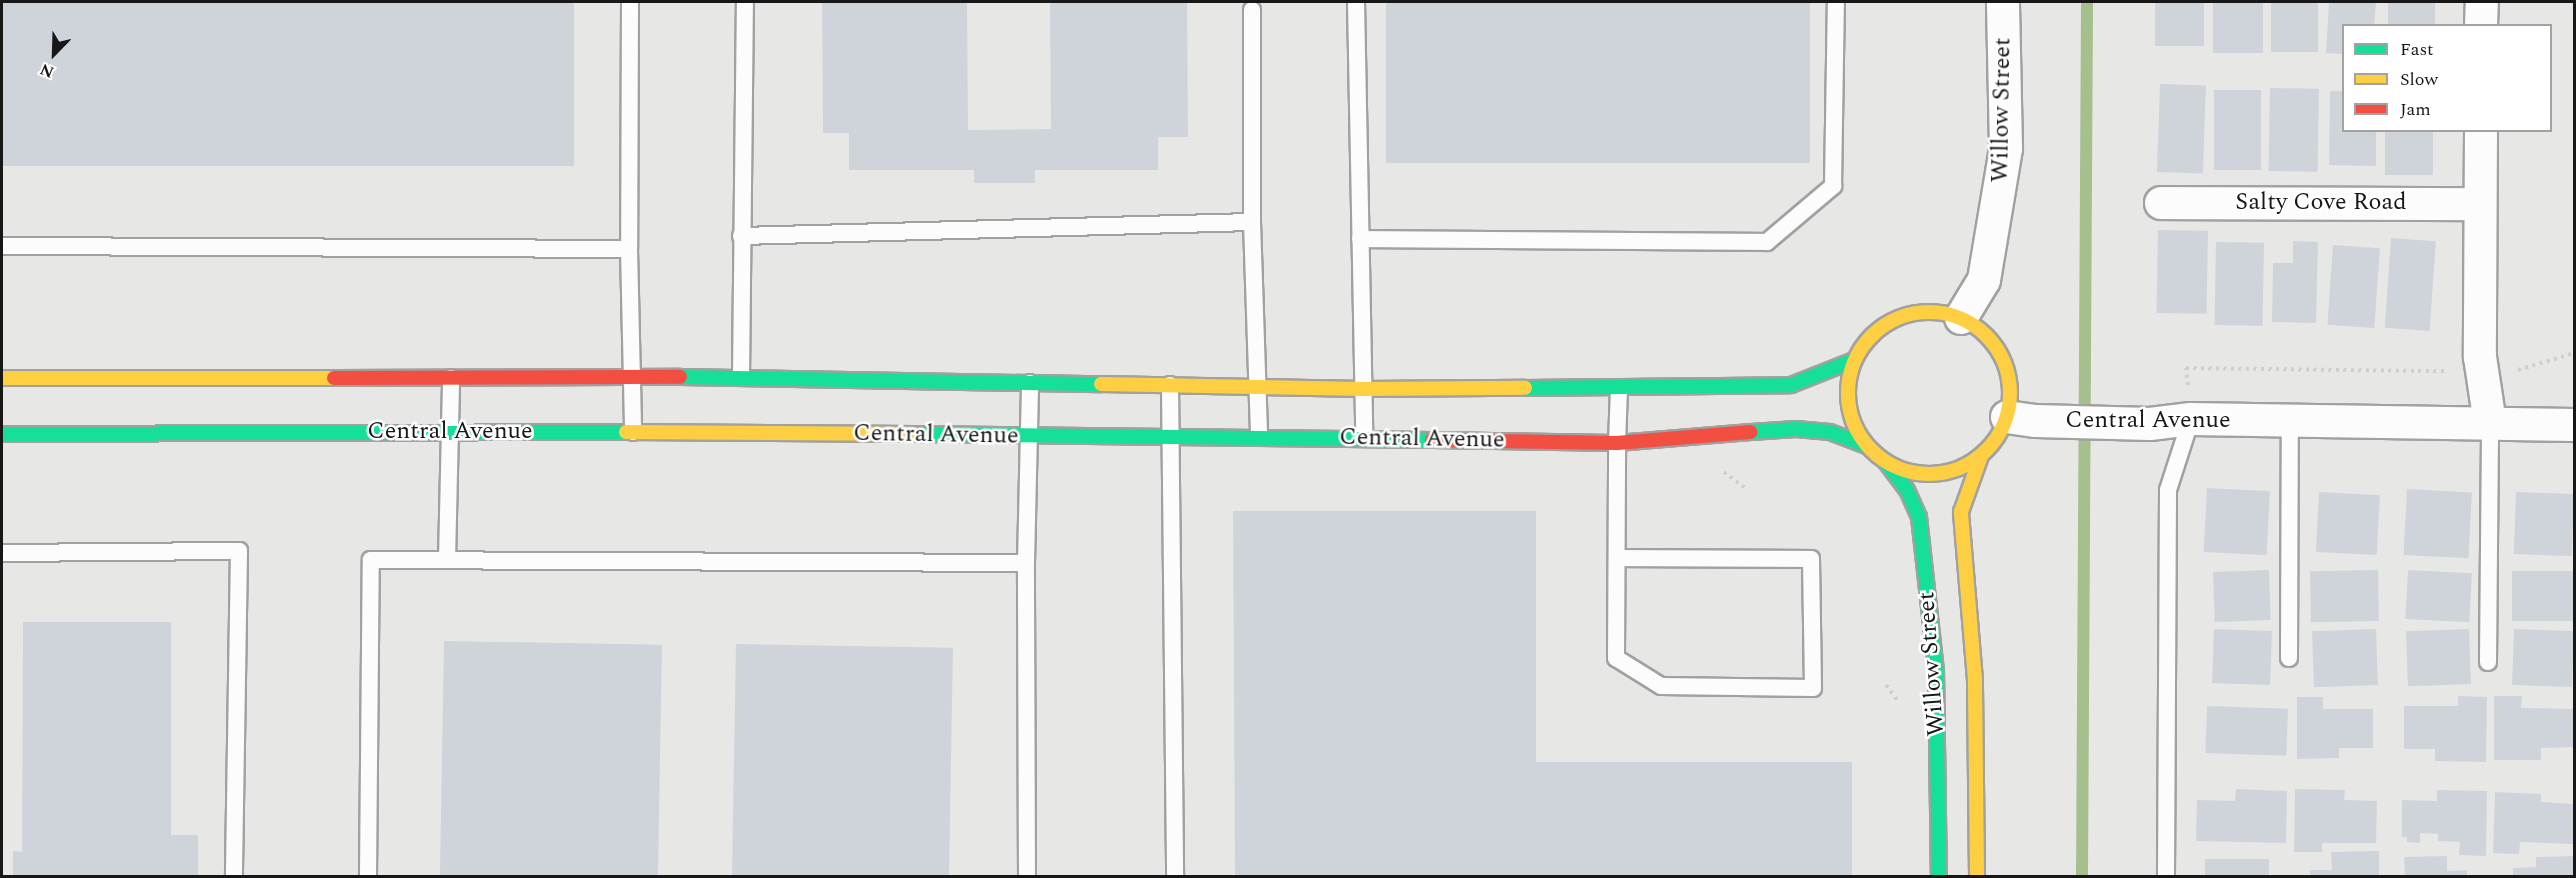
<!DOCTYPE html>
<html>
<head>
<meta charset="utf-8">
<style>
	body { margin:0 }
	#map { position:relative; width:2576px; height:878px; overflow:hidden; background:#e7e8e6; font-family:Spectral,serif }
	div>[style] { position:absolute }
	.stream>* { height:12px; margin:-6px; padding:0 6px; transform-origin:6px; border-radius:6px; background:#a5bf8d }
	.building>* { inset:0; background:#cfd4db; transform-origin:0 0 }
	.path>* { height:4px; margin-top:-2px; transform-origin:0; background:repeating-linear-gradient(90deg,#cfcfcf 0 3px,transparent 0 7.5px) }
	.roads { filter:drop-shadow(2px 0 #a0a1a0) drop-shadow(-2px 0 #a0a1a0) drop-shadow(0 2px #a0a1a0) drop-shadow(0 -2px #a0a1a0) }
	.lane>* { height:16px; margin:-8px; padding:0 8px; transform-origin:8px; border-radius:8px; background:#fbfcfb }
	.street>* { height:32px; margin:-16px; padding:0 16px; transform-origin:16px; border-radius:16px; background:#fbfcfb }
	.fast>* { height:14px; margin:-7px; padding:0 7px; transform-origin:7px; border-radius:7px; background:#16e098 }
	.slow>* { height:14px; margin:-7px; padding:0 7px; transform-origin:7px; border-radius:7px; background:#ffcf43 }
	.slow>.ring { margin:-7px; padding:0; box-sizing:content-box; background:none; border:14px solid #ffcf43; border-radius:50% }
	.jam>* { height:14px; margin:-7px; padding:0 7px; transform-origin:7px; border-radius:7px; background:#f24e42 }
	span { translate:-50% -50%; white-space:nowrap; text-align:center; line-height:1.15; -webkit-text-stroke:5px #fff; paint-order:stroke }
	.street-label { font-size:24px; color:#161716 }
	.frame { position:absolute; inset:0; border:3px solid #161716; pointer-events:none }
	.legend { position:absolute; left:2342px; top:24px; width:210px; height:108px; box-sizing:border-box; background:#fff; border:2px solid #a2a2a2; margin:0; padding:8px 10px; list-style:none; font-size:18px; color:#161716 }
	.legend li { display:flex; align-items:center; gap:12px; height:30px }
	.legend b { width:30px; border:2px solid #a2a2a2 }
	.north { position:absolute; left:24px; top:24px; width:60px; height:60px; -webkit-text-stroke:4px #fff; paint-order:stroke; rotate:203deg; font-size:16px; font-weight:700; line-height:24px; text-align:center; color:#161716 }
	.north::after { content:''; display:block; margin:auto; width:21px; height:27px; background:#161716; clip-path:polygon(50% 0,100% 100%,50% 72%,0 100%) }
</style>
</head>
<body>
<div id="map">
	<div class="stream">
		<i style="left:2082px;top:876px;width:874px;rotate:-89.67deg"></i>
	</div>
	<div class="building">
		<i style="left:2px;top:2px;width:572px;height:164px"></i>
		<i style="clip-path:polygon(822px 2px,967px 2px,968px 130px,1051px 129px,1050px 2px,1187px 2px,1188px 137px,1158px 137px,1158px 170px,1035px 170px,1035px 183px,974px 183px,974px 170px,849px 170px,849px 133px,823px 133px)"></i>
		<i style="left:1386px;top:2px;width:424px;height:161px"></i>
		<i style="left:2155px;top:2px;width:49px;height:44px"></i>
		<i style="left:2213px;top:2px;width:50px;height:51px"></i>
		<i style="left:2271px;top:2px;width:47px;height:50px"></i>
		<i style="clip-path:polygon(2329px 2px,2376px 2px,2374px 26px,2344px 26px,2344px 54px,2326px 53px)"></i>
		<i style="left:2388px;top:2px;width:47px;height:24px"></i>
		<i style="left:2160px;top:84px;width:46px;height:88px;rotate:2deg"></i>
		<i style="left:2270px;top:88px;width:49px;height:83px;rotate:1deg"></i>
		<i style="left:2214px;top:90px;width:47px;height:80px"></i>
		<i style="clip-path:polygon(2330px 91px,2344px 91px,2344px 130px,2376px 130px,2376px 166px,2329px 165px)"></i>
		<i style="left:2385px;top:130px;width:48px;height:45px"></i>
		<i style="left:2158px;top:230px;width:50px;height:83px;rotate:1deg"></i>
		<i style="left:2391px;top:238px;width:45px;height:90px;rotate:4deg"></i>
		<i style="clip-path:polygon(2293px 241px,2318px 242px,2316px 323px,2272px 322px,2273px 263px,2293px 263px)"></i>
		<i style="left:2216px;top:242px;width:48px;height:83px;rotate:1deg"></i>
		<i style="left:2333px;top:245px;width:47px;height:80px;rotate:4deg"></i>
		<i style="left:2207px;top:488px;width:63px;height:64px;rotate:3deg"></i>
		<i style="left:2407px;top:489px;width:65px;height:66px;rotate:3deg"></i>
		<i style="left:2319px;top:492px;width:61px;height:60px;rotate:3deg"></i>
		<i style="left:2516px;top:492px;width:58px;height:62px;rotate:2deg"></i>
		<i style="clip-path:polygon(1233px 511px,1536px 511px,1536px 762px,1852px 762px,1852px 876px,1235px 876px)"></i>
		<i style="left:2269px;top:570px;width:50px;height:56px;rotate:88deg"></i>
		<i style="left:2378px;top:570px;width:51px;height:68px;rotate:89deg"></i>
		<i style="left:2408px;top:570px;width:64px;height:49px;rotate:3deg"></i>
		<i style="left:2574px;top:571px;width:50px;height:62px;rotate:90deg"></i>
		<i style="clip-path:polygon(23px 622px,171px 622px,171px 835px,198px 835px,198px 876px,13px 876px,13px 851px,22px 852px)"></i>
		<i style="left:2214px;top:629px;width:58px;height:54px;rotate:2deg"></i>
		<i style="left:2376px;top:629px;width:56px;height:64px;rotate:88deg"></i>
		<i style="left:2469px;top:629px;width:55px;height:63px;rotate:88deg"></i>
		<i style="left:2514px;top:629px;width:60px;height:56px;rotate:2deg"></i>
		<i style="left:444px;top:641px;width:218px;height:235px;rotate:1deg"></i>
		<i style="left:736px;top:644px;width:217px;height:232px;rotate:1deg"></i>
		<i style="clip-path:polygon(2458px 696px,2487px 697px,2486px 762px,2435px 761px,2435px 749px,2404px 749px,2404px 706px,2458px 706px)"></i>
		<i style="clip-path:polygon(2494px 696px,2522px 696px,2521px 708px,2574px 709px,2574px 747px,2541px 748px,2541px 760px,2494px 760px)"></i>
		<i style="clip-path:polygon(2297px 697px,2323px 697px,2323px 709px,2373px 709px,2373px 748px,2339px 748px,2339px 758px,2297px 759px)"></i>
		<i style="left:2207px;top:706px;width:81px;height:47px;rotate:2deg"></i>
		<i style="clip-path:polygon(2236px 789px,2287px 791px,2286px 843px,2196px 841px,2197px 800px,2235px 801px)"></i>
		<i style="clip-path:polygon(2295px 789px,2345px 790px,2344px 800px,2377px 801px,2376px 843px,2322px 843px,2322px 852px,2294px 852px)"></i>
		<i style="clip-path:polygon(2437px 790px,2487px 791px,2486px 856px,2459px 855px,2460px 842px,2438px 841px,2438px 834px,2420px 833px,2420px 843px,2407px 842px,2407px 837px,2402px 837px,2402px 800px,2437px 801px)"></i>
		<i style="clip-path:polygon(2495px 792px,2541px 794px,2541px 802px,2574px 804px,2574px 844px,2520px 842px,2519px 854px,2493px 853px)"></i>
		<i style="clip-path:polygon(2379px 851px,2379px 876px,2310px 876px,2310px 870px,2332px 870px,2331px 852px)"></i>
		<i style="clip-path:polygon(2447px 856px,2447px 871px,2467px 870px,2467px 876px,2405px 876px,2404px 857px)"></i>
		<i style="clip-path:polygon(2573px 856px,2574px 876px,2513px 876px,2513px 868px,2536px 867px,2536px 857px)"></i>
		<i style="left:2269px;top:859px;width:17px;height:64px;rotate:90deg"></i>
	</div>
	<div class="path">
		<i style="left:2518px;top:370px;width:59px;rotate:-16.9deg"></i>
		<i style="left:2188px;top:385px;width:17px;rotate:-97deg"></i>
		<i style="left:2186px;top:368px;width:260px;rotate:0.7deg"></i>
		<i style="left:1724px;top:472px;width:26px;rotate:37deg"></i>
		<i style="left:1886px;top:685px;width:21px;rotate:53deg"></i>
	</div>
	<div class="roads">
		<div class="lane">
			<i style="left:630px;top:2px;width:247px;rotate:90.2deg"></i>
			<i style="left:629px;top:249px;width:183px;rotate:88.7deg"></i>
			<i style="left:1356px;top:2px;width:436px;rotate:88.9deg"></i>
			<i style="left:1252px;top:222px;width:215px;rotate:88.1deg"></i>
			<i style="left:741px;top:236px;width:511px;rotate:-1.57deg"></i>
			<i style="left:1252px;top:222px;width:212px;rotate:-90deg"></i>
			<i style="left:1360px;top:239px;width:407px;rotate:0.4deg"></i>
			<i style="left:1767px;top:242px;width:87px;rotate:-40.3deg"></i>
			<i style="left:1833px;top:186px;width:184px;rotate:-89.1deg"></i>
			<i style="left:2px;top:246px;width:627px;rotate:0.27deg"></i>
			<i style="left:741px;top:377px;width:375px;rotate:-89.4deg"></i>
			<i style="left:1170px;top:385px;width:491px;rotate:89.4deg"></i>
			<i style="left:2px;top:553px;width:237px;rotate:-0.5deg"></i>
			<i style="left:239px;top:551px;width:325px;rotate:90.9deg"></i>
			<i style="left:1617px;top:558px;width:194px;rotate:0.3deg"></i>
			<i style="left:1811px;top:559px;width:129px;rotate:89.1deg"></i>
			<i style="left:1813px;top:688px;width:152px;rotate:-179.2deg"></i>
			<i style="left:1661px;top:686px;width:53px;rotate:-148.1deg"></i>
			<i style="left:1616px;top:658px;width:215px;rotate:-89.7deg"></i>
			<i style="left:1617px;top:443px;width:55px;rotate:-87.9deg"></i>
			<i style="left:447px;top:560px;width:182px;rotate:-88.7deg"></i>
			<i style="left:2289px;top:658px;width:237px;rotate:-89.8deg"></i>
			<i style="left:2488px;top:662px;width:239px;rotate:-89.5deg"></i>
			<i style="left:368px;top:876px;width:316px;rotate:-89.5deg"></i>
			<i style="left:371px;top:560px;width:655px;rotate:0.26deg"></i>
			<i style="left:1027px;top:876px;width:313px;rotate:-90.2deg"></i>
			<i style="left:1026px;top:563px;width:180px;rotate:-88.7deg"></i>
			<i style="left:2166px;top:876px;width:386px;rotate:-89.7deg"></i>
			<i style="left:2168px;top:490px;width:75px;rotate:-72.1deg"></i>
		</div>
		<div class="street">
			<i style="left:2481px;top:26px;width:24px;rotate:-88deg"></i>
			<i style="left:2481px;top:130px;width:227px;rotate:90.3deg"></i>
			<i style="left:2480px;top:357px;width:67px;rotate:81.4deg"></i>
			<i style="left:2161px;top:203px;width:319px;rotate:0.2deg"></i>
			<i style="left:1961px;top:318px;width:44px;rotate:-58.8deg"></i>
			<i style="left:1984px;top:280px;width:134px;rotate:-80.5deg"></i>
			<i style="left:2006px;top:148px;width:146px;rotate:-91.2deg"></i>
			<i style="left:2007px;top:417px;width:29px;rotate:8deg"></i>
			<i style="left:2036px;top:421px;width:114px;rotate:1.5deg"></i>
			<i style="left:2150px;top:424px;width:41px;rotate:-7deg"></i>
			<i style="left:2191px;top:419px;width:383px;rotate:0.9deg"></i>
		</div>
		<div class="fast">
			<i style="left:680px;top:377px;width:421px;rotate:1deg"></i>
			<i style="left:1525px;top:388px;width:266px;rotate:-0.6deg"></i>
			<i style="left:1791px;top:385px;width:68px;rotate:-21.6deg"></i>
			<i style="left:1751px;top:432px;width:45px;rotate:-3.8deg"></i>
			<i style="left:1796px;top:429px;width:34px;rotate:5deg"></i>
			<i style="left:1830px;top:432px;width:40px;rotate:21deg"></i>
			<i style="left:2px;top:434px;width:624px;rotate:-0.18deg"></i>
			<i style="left:914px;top:434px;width:518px;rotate:0.66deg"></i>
			<i style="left:1885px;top:461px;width:36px;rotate:53deg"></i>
			<i style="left:1907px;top:490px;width:30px;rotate:66deg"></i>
			<i style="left:1919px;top:517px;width:154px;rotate:83.7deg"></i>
			<i style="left:1936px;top:670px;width:206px;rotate:89.2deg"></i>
		</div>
		<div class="slow">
			<i class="ring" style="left:1848px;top:312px;width:148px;height:148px"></i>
			<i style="left:2px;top:378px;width:332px"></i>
			<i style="left:1101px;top:384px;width:262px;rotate:1.1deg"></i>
			<i style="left:1363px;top:389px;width:162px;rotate:-0.4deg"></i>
			<i style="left:626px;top:432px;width:288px;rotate:0.4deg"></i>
			<i style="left:1977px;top:876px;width:196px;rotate:-90.6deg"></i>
			<i style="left:1975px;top:680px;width:169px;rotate:-94.8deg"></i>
			<i style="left:1961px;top:512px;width:59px;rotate:-70.3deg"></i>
		</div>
		<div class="jam">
			<i style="left:334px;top:378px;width:346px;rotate:-0.2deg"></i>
			<i style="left:1432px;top:440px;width:185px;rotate:0.9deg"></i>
			<i style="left:1617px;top:443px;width:134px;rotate:-4.7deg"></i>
		</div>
	</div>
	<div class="street-label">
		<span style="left:2002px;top:110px;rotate:-89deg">Willow Street</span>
		<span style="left:2321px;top:203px">Salty Cove Road</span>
		<span style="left:2148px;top:421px">Central Avenue</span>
		<span style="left:450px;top:432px">Central Avenue</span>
		<span style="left:936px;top:435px;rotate:1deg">Central Avenue</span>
		<span style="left:1422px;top:439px;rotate:1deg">Central Avenue</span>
		<span style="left:1932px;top:664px;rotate:-94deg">Willow Street</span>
	</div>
	<div class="frame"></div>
	<ul class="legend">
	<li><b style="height:8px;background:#16e098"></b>Fast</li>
	<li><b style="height:8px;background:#ffcf43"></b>Slow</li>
	<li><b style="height:8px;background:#f24e42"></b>Jam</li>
	</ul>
	<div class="north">N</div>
</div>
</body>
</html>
